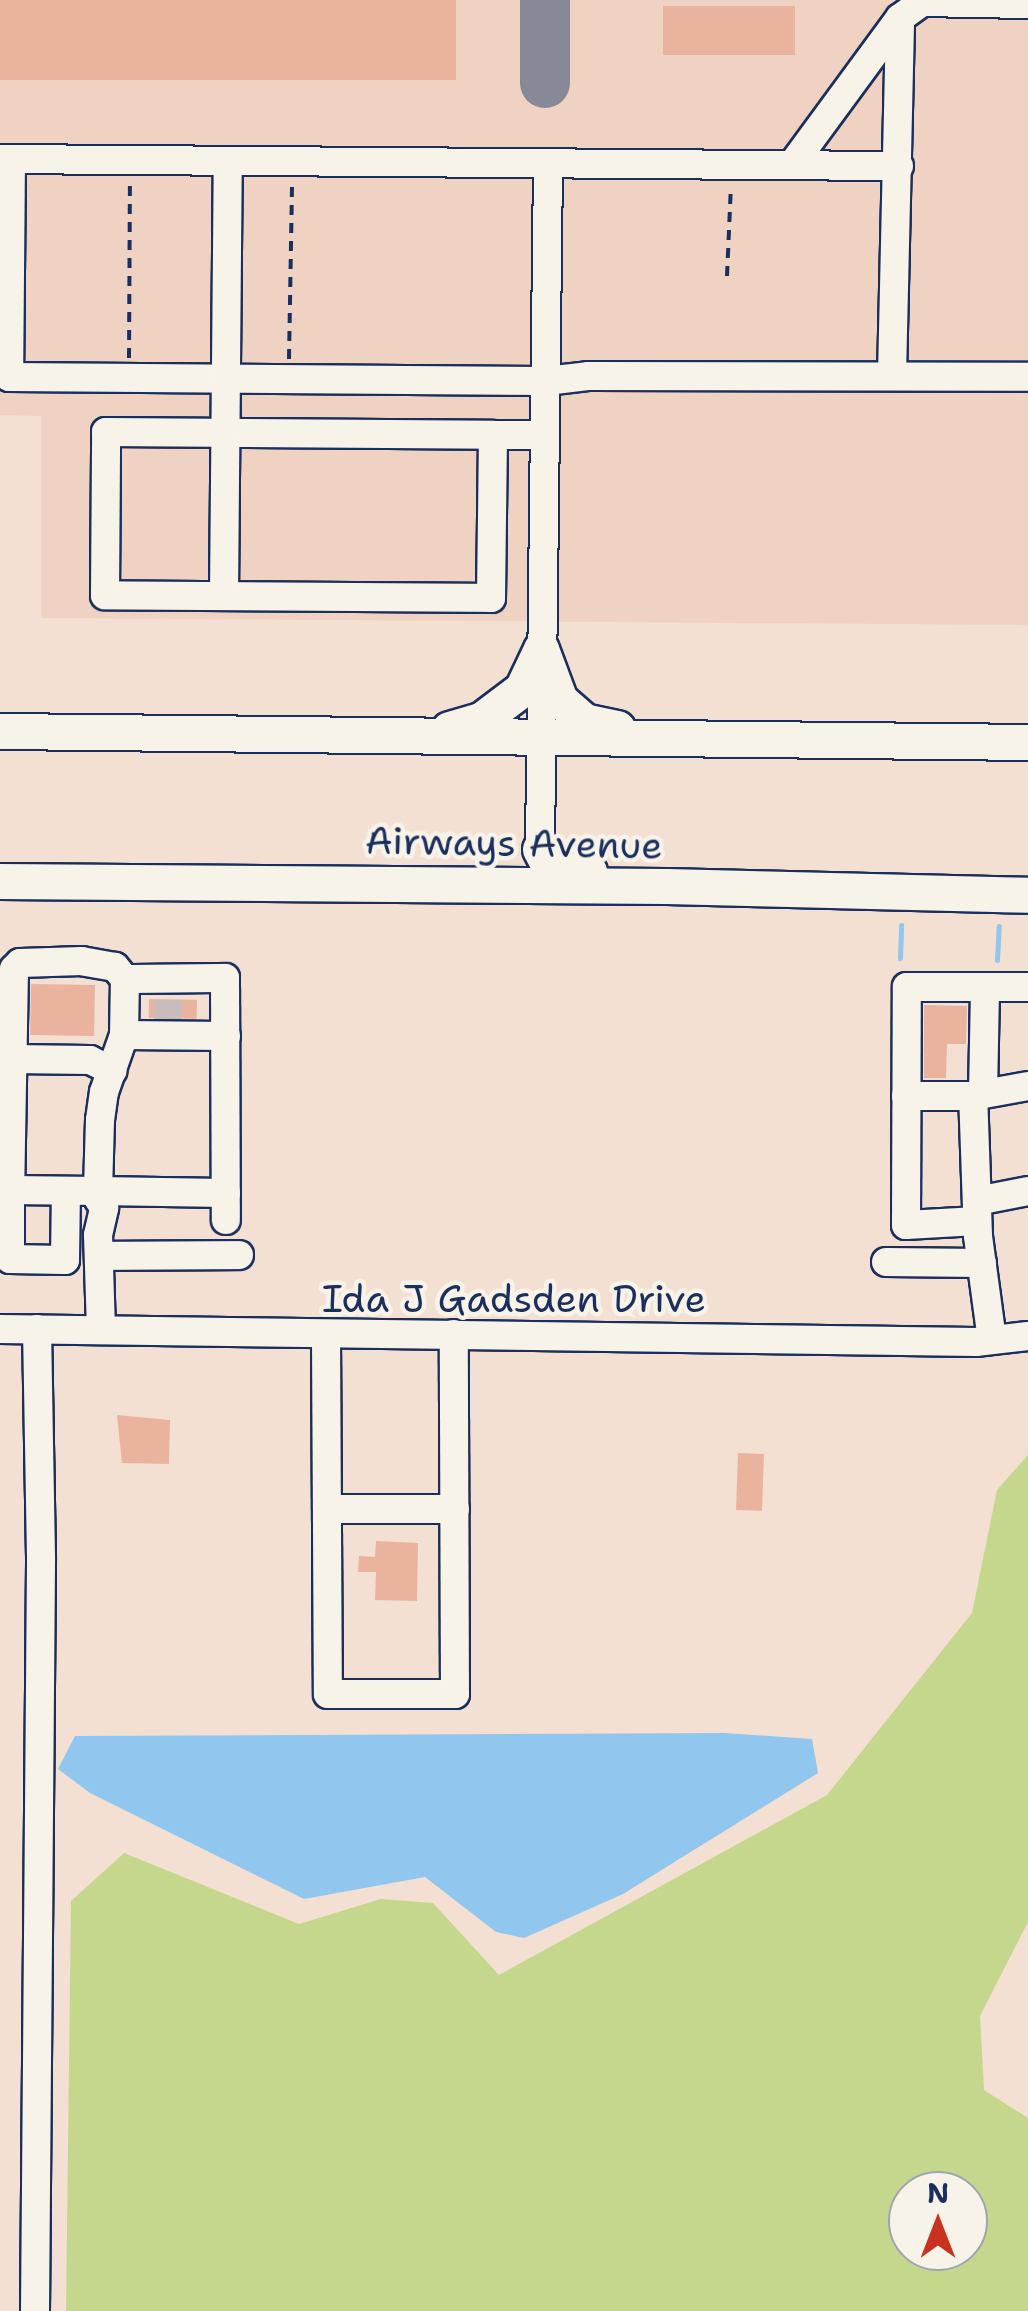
<!DOCTYPE html>
<html>
<head>
<meta charset="utf-8">
<style>
	body { margin:0 }
	#map { position:relative; width:1028px; height:2311px; overflow:hidden; background:#f3e0d2; font-family:"Shantell Sans",sans-serif }
	div>[style] { position:absolute }
	.built>* { inset:0; background:#f0d2c2 }
	.green>* { inset:0; background:#c4d78c }
	.water>* { inset:0; background:#91c6ef }
	.stream>* { height:5px; margin:-2.5px; padding:0 2.5px; transform-origin:2.5px; border-radius:2.5px; background:#91c6ef }
	.taxiway>* { height:50px; margin:-25px; padding:0 25px; transform-origin:25px; border-radius:25px; background:#878898 }
	.building>* { inset:0; background:#e9b39d; transform-origin:0 0 }
	.minor-tunnel>* { height:28px; margin-top:-14px; transform-origin:0; background:repeating-linear-gradient(90deg,#c8bdbb 0 28px,transparent 0 42px) }
	.path>* { height:4px; margin-top:-2px; transform-origin:0; background:repeating-linear-gradient(90deg,#1b2f5e 0 10px,transparent 0 18px) }
	.roads { filter:drop-shadow(2px 0 #1b2f5e) drop-shadow(-2px 0 #1b2f5e) drop-shadow(0 2px #1b2f5e) drop-shadow(0 -2px #1b2f5e) }
	.minor>* { height:28px; margin:-14px; padding:0 14px; transform-origin:14px; border-radius:14px; background:#f7f3e8 }
	.major>* { height:35px; margin:-17.5px; padding:0 17.5px; transform-origin:17.5px; border-radius:17.5px; background:#f7f3e8 }
	span { translate:-50% -50%; white-space:nowrap; text-align:center; line-height:1.15; -webkit-text-stroke:9px #f7f3e8; paint-order:stroke }
	.street-label { font-size:38px; color:#1b2f5e }
	.north { position:absolute; left:888px; top:2171px; width:100px; height:100px; box-sizing:border-box; background:#f7f3e8; border:2px solid #9fa5b1; border-radius:50%; rotate:0deg; font-size:28px; font-weight:700; line-height:40px; text-align:center; color:#1b2f5e }
	.north::after { content:''; display:block; margin:auto; width:35px; height:45px; background:#c8321e; clip-path:polygon(50% 0,100% 100%,50% 72%,0 100%) }
</style>
</head>
<body>
<div id="map">
	<div class="built">
		<i style="clip-path:polygon(0 0,1028px 0,1028px 625px,41px 618px,41px 416px,0 415px)"></i>
	</div>
	<div class="green">
		<i style="clip-path:polygon(evenodd,1028px 1455px,1028px 1922px,980px 2016px,984px 2090px,1028px 2118px,1028px 2311px,66px 2311px,71px 1901px,124px 1853px,299px 1924px,381px 1899px,433px 1903px,499px 1975px,827px 1795px,972px 1613px,997px 1490px,1028px 1455px,908px 2191px,968px 2191px,968px 2251px,908px 2251px,908px 2191px)"></i>
	</div>
	<div class="water">
		<i style="clip-path:polygon(724px 1733px,812px 1739px,818px 1773px,623px 1894px,524px 1938px,496px 1932px,425px 1877px,304px 1899px,90px 1793px,58px 1769px,75px 1736px)"></i>
	</div>
	<div class="stream">
		<i style="left:900px;top:958px;width:33px;rotate:-88deg"></i>
		<i style="left:997px;top:960px;width:34px;rotate:-87deg"></i>
	</div>
	<div class="taxiway">
		<i style="left:545px;top:83px;width:83px;rotate:-90deg"></i>
	</div>
	<div class="building">
		<i style="left:0;top:0;width:456px;height:80px"></i>
		<i style="left:663px;top:6px;width:132px;height:49px"></i>
		<i style="left:31px;top:984px;width:64px;height:51px;rotate:1deg"></i>
		<i style="left:149px;top:999px;width:48px;height:19px;rotate:1deg"></i>
		<i style="clip-path:polygon(924px 1005px,967px 1006px,966px 1044px,947px 1044px,946px 1078px,924px 1078px)"></i>
		<i style="clip-path:polygon(117px 1415px,170px 1420px,169px 1464px,122px 1463px)"></i>
		<i style="left:738px;top:1453px;width:26px;height:57px;rotate:2deg"></i>
		<i style="clip-path:polygon(376px 1541px,418px 1543px,417px 1601px,375px 1600px,376px 1572px,358px 1572px,359px 1556px,375px 1557px)"></i>
	</div>
	<div class="minor-tunnel">
		<i style="left:168px;top:1000px;width:23px;rotate:90deg"></i>
	</div>
	<div class="path">
		<i style="left:727px;top:276px;width:90px;rotate:-87.5deg"></i>
		<i style="left:129px;top:358px;width:175px;rotate:-89.7deg"></i>
		<i style="left:289px;top:359px;width:175px;rotate:-89deg"></i>
	</div>
	<div class="roads">
		<div class="minor">
			<i style="left:0;top:159px;width:899px;rotate:0.45deg"></i>
			<i style="left:11px;top:159px;width:218px;rotate:90.5deg"></i>
			<i style="left:9px;top:377px;width:537px;rotate:0.43deg"></i>
			<i style="left:546px;top:381px;width:42px;rotate:-6.8deg"></i>
			<i style="left:588px;top:376px;width:440px;rotate:0.1deg"></i>
			<i style="left:792px;top:165px;width:182px;rotate:-53.7deg"></i>
			<i style="left:900px;top:18px;width:27px;rotate:-36deg"></i>
			<i style="left:922px;top:2px;width:106px;rotate:1.1deg"></i>
			<i style="left:892px;top:376px;width:358px;rotate:-88.7deg"></i>
			<i style="left:493px;top:435px;width:163px;rotate:90.7deg"></i>
			<i style="left:491px;top:598px;width:386px;rotate:-179.6deg"></i>
			<i style="left:105px;top:595px;width:163px;rotate:-89.6deg"></i>
			<i style="left:106px;top:432px;width:387px;rotate:0.4deg"></i>
			<i style="left:493px;top:435px;width:52px"></i>
			<i style="left:224px;top:596px;width:435px;rotate:-89.5deg"></i>
			<i style="left:540px;top:849px;width:686px;rotate:-89.33deg"></i>
			<i style="left:125px;top:979px;width:100px;rotate:-0.6deg"></i>
			<i style="left:225px;top:978px;width:242px;rotate:89.8deg"></i>
			<i style="left:124px;top:1035px;width:102px;rotate:0.6deg"></i>
			<i style="left:12px;top:1059px;width:78px;rotate:0.7deg"></i>
			<i style="left:90px;top:1060px;width:25px;rotate:26deg"></i>
			<i style="left:983px;top:1094px;width:107px;rotate:-88.9deg"></i>
			<i style="left:906px;top:1096px;width:67px"></i>
			<i style="left:10px;top:1190px;width:69px;rotate:90deg"></i>
			<i style="left:10px;top:1259px;width:55px;rotate:1deg"></i>
			<i style="left:65px;top:1260px;width:69px;rotate:-89.2deg"></i>
			<i style="left:977px;top:1201px;width:52px;rotate:-11.1deg"></i>
			<i style="left:977px;top:1221px;width:71px;rotate:176.8deg"></i>
			<i style="left:906px;top:1225px;width:238px;rotate:-89.8deg"></i>
			<i style="left:907px;top:987px;width:121px"></i>
			<i style="left:99px;top:1256px;width:140px;rotate:-0.4deg"></i>
			<i style="left:886px;top:1262px;width:96px;rotate:0.6deg"></i>
			<i style="left:0;top:1329px;width:976px;rotate:0.76deg"></i>
			<i style="left:976px;top:1342px;width:52px;rotate:-6.6deg"></i>
			<i style="left:101px;top:1330px;width:95px;rotate:-91.8deg"></i>
			<i style="left:98px;top:1235px;width:28px;rotate:-77deg"></i>
			<i style="left:104px;top:1208px;width:12px;rotate:-121deg"></i>
			<i style="left:98px;top:1198px;width:7px;rotate:-90deg"></i>
			<i style="left:98px;top:1191px;width:71px;rotate:-88.4deg"></i>
			<i style="left:100px;top:1120px;width:28px;rotate:-82deg"></i>
			<i style="left:104px;top:1092px;width:60px;rotate:-70.7deg"></i>
			<i style="left:124px;top:1035px;width:56px;rotate:-89deg"></i>
			<i style="left:125px;top:979px;width:16px;rotate:-130deg"></i>
			<i style="left:115px;top:967px;width:34px;rotate:-170deg"></i>
			<i style="left:82px;top:961px;width:62px;rotate:178.2deg"></i>
			<i style="left:20px;top:963px;width:8px;rotate:135deg"></i>
			<i style="left:14px;top:969px;width:221px;rotate:91deg"></i>
			<i style="left:10px;top:1190px;width:88px;rotate:0.7deg"></i>
			<i style="left:98px;top:1191px;width:128px;rotate:0.9deg"></i>
			<i style="left:326px;top:1336px;width:358px;rotate:89.7deg"></i>
			<i style="left:328px;top:1694px;width:127px"></i>
			<i style="left:455px;top:1694px;width:360px;rotate:-90.2deg"></i>
			<i style="left:992px;top:1340px;width:105px;rotate:-97.7deg"></i>
			<i style="left:978px;top:1236px;width:140px;rotate:-92deg"></i>
			<i style="left:973px;top:1096px;width:56px;rotate:-10.3deg"></i>
			<i style="left:327px;top:1509px;width:128px"></i>
			<i style="left:35px;top:2311px;width:754px;rotate:-89.54deg"></i>
			<i style="left:41px;top:1557px;width:228px;rotate:-91deg"></i>
		</div>
		<div class="major">
			<i style="left:541px;top:649px;width:54px;rotate:69.6deg"></i>
			<i style="left:560px;top:700px;width:32px;rotate:41deg"></i>
			<i style="left:584px;top:721px;width:34px;rotate:12deg"></i>
			<i style="left:449px;top:729px;width:33px;rotate:-16deg"></i>
			<i style="left:481px;top:720px;width:51px;rotate:-37.1deg"></i>
			<i style="left:522px;top:689px;width:44px;rotate:-64.6deg"></i>
			<i style="left:0;top:731px;width:1028px;rotate:0.61deg"></i>
			<i style="left:540px;top:849px;width:15px;rotate:62deg"></i>
			<i style="left:547px;top:862px;width:20px;rotate:24deg"></i>
			<i style="left:565px;top:870px;width:24px;rotate:2deg"></i>
			<i style="left:0;top:881px;width:666px;rotate:0.43deg"></i>
			<i style="left:666px;top:886px;width:362px;rotate:1.4deg"></i>
		</div>
	</div>
	<div class="street-label">
		<span style="left:514px;top:843px;rotate:1deg">Airways Avenue</span>
		<span style="left:514px;top:1299px">Ida J Gadsden Drive</span>
	</div>
	<div class="north">N</div>
</div>
</body>
</html>
